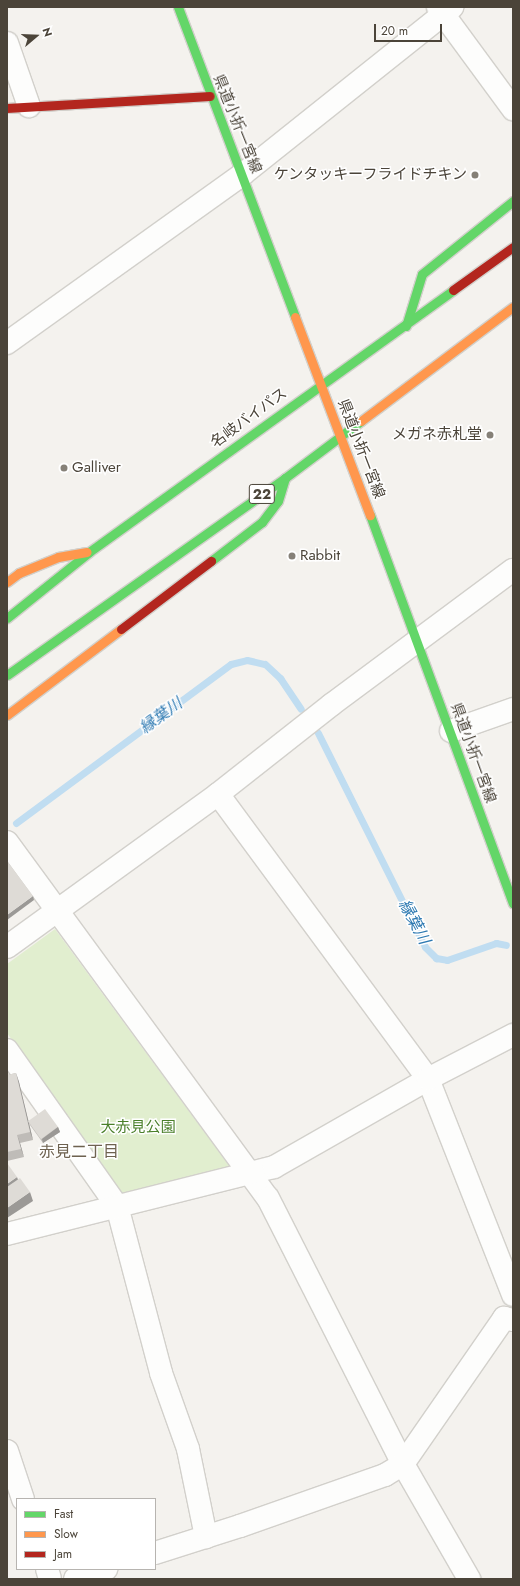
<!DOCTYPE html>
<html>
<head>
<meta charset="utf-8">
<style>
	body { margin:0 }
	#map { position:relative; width:520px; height:1586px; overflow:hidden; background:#f4f2ee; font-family:Jost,"Noto Sans JP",sans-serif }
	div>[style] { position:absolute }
	.green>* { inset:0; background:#e1eecf }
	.stream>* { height:7px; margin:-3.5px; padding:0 3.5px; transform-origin:3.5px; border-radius:3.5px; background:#c0ddf1 }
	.roads { filter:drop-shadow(1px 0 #d2d0cb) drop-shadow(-1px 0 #d2d0cb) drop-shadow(0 1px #d2d0cb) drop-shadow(0 -1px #d2d0cb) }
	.street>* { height:22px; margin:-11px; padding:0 11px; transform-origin:11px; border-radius:11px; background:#fdfdfc }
	.fast>* { height:9px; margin:-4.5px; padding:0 4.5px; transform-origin:4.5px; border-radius:4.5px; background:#63d668 }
	.slow>* { height:9px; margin:-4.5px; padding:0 4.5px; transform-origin:4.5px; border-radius:4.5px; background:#ff974d }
	.jam>* { height:9px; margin:-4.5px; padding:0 4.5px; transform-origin:4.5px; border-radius:4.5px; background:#b3261e }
	.wall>* { inset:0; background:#bfbcb8 }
	.shaded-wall>* { inset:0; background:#9b9996 }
	.building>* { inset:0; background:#dedbd6; transform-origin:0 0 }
	.dots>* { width:11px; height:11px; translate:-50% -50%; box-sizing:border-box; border:2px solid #fff; border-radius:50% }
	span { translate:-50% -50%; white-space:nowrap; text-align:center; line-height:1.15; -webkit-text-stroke:3px #fff; paint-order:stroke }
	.shield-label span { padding:1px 3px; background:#fff; border:1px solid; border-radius:3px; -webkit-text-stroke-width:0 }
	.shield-label { font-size:14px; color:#4b4439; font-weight:700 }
	.street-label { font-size:15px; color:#4b4439 }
	.poi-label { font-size:15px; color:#4b4439 }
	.right { translate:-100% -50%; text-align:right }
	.left { translate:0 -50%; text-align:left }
	.park-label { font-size:15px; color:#4a7f2a }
	.water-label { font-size:16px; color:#2e7ab2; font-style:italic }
	.neighbourhood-label { font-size:16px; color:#6e6250 }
	.frame { position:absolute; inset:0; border:8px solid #4b4439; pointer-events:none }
	.legend { position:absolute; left:16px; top:1498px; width:140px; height:72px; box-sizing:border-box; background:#fff; border:1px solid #b7b4b0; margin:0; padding:5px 7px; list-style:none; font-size:12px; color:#4b4439 }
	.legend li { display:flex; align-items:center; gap:8px; height:20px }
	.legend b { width:20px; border:1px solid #b7b4b0 }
	.north { position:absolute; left:16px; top:16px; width:40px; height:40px; -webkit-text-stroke:3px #fff; paint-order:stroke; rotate:71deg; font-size:11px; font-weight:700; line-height:16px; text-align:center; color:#4b4439 }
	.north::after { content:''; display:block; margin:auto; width:14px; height:18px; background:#4b4439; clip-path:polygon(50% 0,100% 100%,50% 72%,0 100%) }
	.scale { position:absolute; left:374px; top:24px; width:68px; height:18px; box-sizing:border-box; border:2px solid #4b4439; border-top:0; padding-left:5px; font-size:12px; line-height:14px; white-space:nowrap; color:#4b4439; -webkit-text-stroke:3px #fff; paint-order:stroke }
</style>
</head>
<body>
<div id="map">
	<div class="green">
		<i style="clip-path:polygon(55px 929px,230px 1167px,122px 1193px,7px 1033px,7px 964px)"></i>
	</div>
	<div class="stream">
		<i style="left:318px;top:733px;width:239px;rotate:63.4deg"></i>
		<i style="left:425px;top:947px;width:16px;rotate:45deg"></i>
		<i style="left:436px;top:958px;width:11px;rotate:10deg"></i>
		<i style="left:447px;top:960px;width:52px;rotate:-19.1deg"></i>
		<i style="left:496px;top:943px;width:10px;rotate:11deg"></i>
		<i style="left:16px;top:823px;width:267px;rotate:-36.5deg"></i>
		<i style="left:231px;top:664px;width:16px;rotate:-14deg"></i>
		<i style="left:247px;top:660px;width:18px;rotate:13deg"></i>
		<i style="left:265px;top:664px;width:21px;rotate:43deg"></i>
		<i style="left:280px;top:678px;width:37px;rotate:56deg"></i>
	</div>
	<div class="roads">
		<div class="street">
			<i style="left:438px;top:7px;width:127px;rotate:53.7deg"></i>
			<i style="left:7px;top:43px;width:67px;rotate:70.8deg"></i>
			<i style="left:7px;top:343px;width:290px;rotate:-35.6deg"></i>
			<i style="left:243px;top:174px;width:268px;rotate:-38.6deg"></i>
			<i style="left:451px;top:731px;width:66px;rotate:-19.5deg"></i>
			<i style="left:218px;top:794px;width:354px;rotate:53.6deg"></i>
			<i style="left:428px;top:1079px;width:232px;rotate:68.5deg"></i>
			<i style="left:7px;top:842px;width:441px;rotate:53.8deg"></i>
			<i style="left:268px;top:1198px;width:298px;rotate:63.1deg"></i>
			<i style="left:403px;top:1464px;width:133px;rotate:60.1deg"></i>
			<i style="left:7px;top:947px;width:261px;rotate:-35.9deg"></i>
			<i style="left:218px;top:794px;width:144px;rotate:-38.2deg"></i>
			<i style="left:331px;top:705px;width:227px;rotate:-36.6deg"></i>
			<i style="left:7px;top:1050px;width:191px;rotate:54.8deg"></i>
			<i style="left:117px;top:1206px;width:173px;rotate:75.2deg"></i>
			<i style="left:161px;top:1373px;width:81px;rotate:70.4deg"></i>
			<i style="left:188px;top:1449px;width:90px;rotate:78.4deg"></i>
			<i style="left:7px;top:1234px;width:275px;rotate:-14.1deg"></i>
			<i style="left:274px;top:1167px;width:177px;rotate:-29.7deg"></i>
			<i style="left:428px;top:1079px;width:96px;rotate:-27.4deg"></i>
			<i style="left:7px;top:1451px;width:51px;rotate:71.6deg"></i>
			<i style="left:155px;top:1553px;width:89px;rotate:-17.6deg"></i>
			<i style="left:240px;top:1526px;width:154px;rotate:-19.4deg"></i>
			<i style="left:385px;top:1475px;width:21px;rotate:-31deg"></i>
			<i style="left:403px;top:1464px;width:178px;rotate:-55.3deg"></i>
			<i style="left:504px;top:1318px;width:9px;rotate:13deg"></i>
			<i style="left:47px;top:1569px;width:10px;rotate:73deg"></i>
			<i style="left:75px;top:1579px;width:33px;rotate:-18deg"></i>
		</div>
		<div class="fast">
			<i style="left:178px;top:7px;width:331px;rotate:69.3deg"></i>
			<i style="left:406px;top:326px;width:54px;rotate:-72.9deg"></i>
			<i style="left:422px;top:274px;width:117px;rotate:-38.7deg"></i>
			<i style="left:370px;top:515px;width:414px;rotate:69.8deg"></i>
			<i style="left:211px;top:561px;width:64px;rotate:-37.4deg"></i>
			<i style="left:262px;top:522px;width:26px;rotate:-53deg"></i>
			<i style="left:278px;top:501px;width:24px;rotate:-73deg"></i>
			<i style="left:7px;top:618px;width:105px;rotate:-38.8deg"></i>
			<i style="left:89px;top:552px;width:448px;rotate:-35.7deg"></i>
			<i style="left:7px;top:675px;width:341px;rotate:-35.3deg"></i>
			<i style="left:285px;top:478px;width:95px;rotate:-36.9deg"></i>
		</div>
		<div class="slow">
			<i style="left:295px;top:317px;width:212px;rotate:69.3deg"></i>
			<i style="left:361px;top:421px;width:190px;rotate:-36.9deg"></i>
			<i style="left:7px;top:582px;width:15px;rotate:-37deg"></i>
			<i style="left:19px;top:573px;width:42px;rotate:-22.3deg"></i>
			<i style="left:58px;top:557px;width:29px;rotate:-10deg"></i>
			<i style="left:7px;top:715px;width:143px;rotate:-37deg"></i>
		</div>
		<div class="jam">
			<i style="left:7px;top:108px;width:203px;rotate:-3.4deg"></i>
			<i style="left:453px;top:290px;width:74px;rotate:-35.6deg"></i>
			<i style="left:121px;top:629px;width:113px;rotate:-37.1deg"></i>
		</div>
	</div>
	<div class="wall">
		<i style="clip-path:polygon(16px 1073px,19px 1082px,33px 1140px,20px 1143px,24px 1157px,7px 1161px,7px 1075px)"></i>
		<i style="clip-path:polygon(28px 1121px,58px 1127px,60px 1132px,43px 1143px,30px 1125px)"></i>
	</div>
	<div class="shaded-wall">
		<i style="clip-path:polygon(33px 896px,34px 900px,7px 920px,7px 915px)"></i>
		<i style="clip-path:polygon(16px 1073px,19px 1082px,33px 1140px,30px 1132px)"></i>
		<i style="clip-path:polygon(58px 1127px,60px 1132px,43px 1143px,42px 1139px)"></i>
		<i style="clip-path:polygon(17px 1135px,20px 1143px,24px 1157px,21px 1149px)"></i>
		<i style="clip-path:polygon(17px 1177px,20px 1185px,7px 1194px,7px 1184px)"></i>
		<i style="clip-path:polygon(30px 1192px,33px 1201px,7px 1218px,7px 1208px)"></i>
	</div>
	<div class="building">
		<i style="clip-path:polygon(7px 861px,33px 896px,7px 915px)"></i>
		<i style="clip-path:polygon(16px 1073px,30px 1132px,17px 1135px,21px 1149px,7px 1152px,7px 1075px)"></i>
		<i style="left:45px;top:1109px;width:22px;height:21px;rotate:54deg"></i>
		<i style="clip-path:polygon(7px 1163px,17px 1177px,7px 1184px)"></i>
		<i style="clip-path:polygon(20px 1178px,30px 1192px,7px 1208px,7px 1187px)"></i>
	</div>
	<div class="dots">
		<i style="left:475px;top:175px;background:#868178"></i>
		<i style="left:490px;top:435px;background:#868178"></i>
		<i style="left:64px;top:468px;background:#868178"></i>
		<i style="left:292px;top:556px;background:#868178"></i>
	</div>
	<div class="shield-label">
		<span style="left:262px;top:494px">22</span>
	</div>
	<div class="street-label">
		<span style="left:237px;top:124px;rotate:68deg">県道小折一宮線</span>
		<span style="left:249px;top:418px;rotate:-36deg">名岐バイパス</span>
		<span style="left:361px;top:449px;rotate:69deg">県道小折一宮線</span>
		<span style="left:473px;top:753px;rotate:70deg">県道小折一宮線</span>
	</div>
	<div class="poi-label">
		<span class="right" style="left:467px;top:175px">ケンタッキーフライドチキン</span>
		<span class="right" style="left:482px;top:435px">メガネ赤札堂</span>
		<span class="left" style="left:72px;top:468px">Galliver</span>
		<span class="left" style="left:300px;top:556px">Rabbit</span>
	</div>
	<div class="park-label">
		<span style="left:138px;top:1128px">大赤見公園</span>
	</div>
	<div class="water-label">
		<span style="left:161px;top:716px;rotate:-36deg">縁葉川</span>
		<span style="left:414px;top:922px;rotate:62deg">縁葉川</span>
	</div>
	<div class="neighbourhood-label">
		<span style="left:79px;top:1152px">赤見二丁目</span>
	</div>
	<div class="frame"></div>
	<ul class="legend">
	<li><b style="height:5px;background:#63d668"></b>Fast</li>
	<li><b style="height:5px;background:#ff974d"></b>Slow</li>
	<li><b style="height:5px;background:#b3261e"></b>Jam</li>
	</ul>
	<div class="north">N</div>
	<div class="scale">20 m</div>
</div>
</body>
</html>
